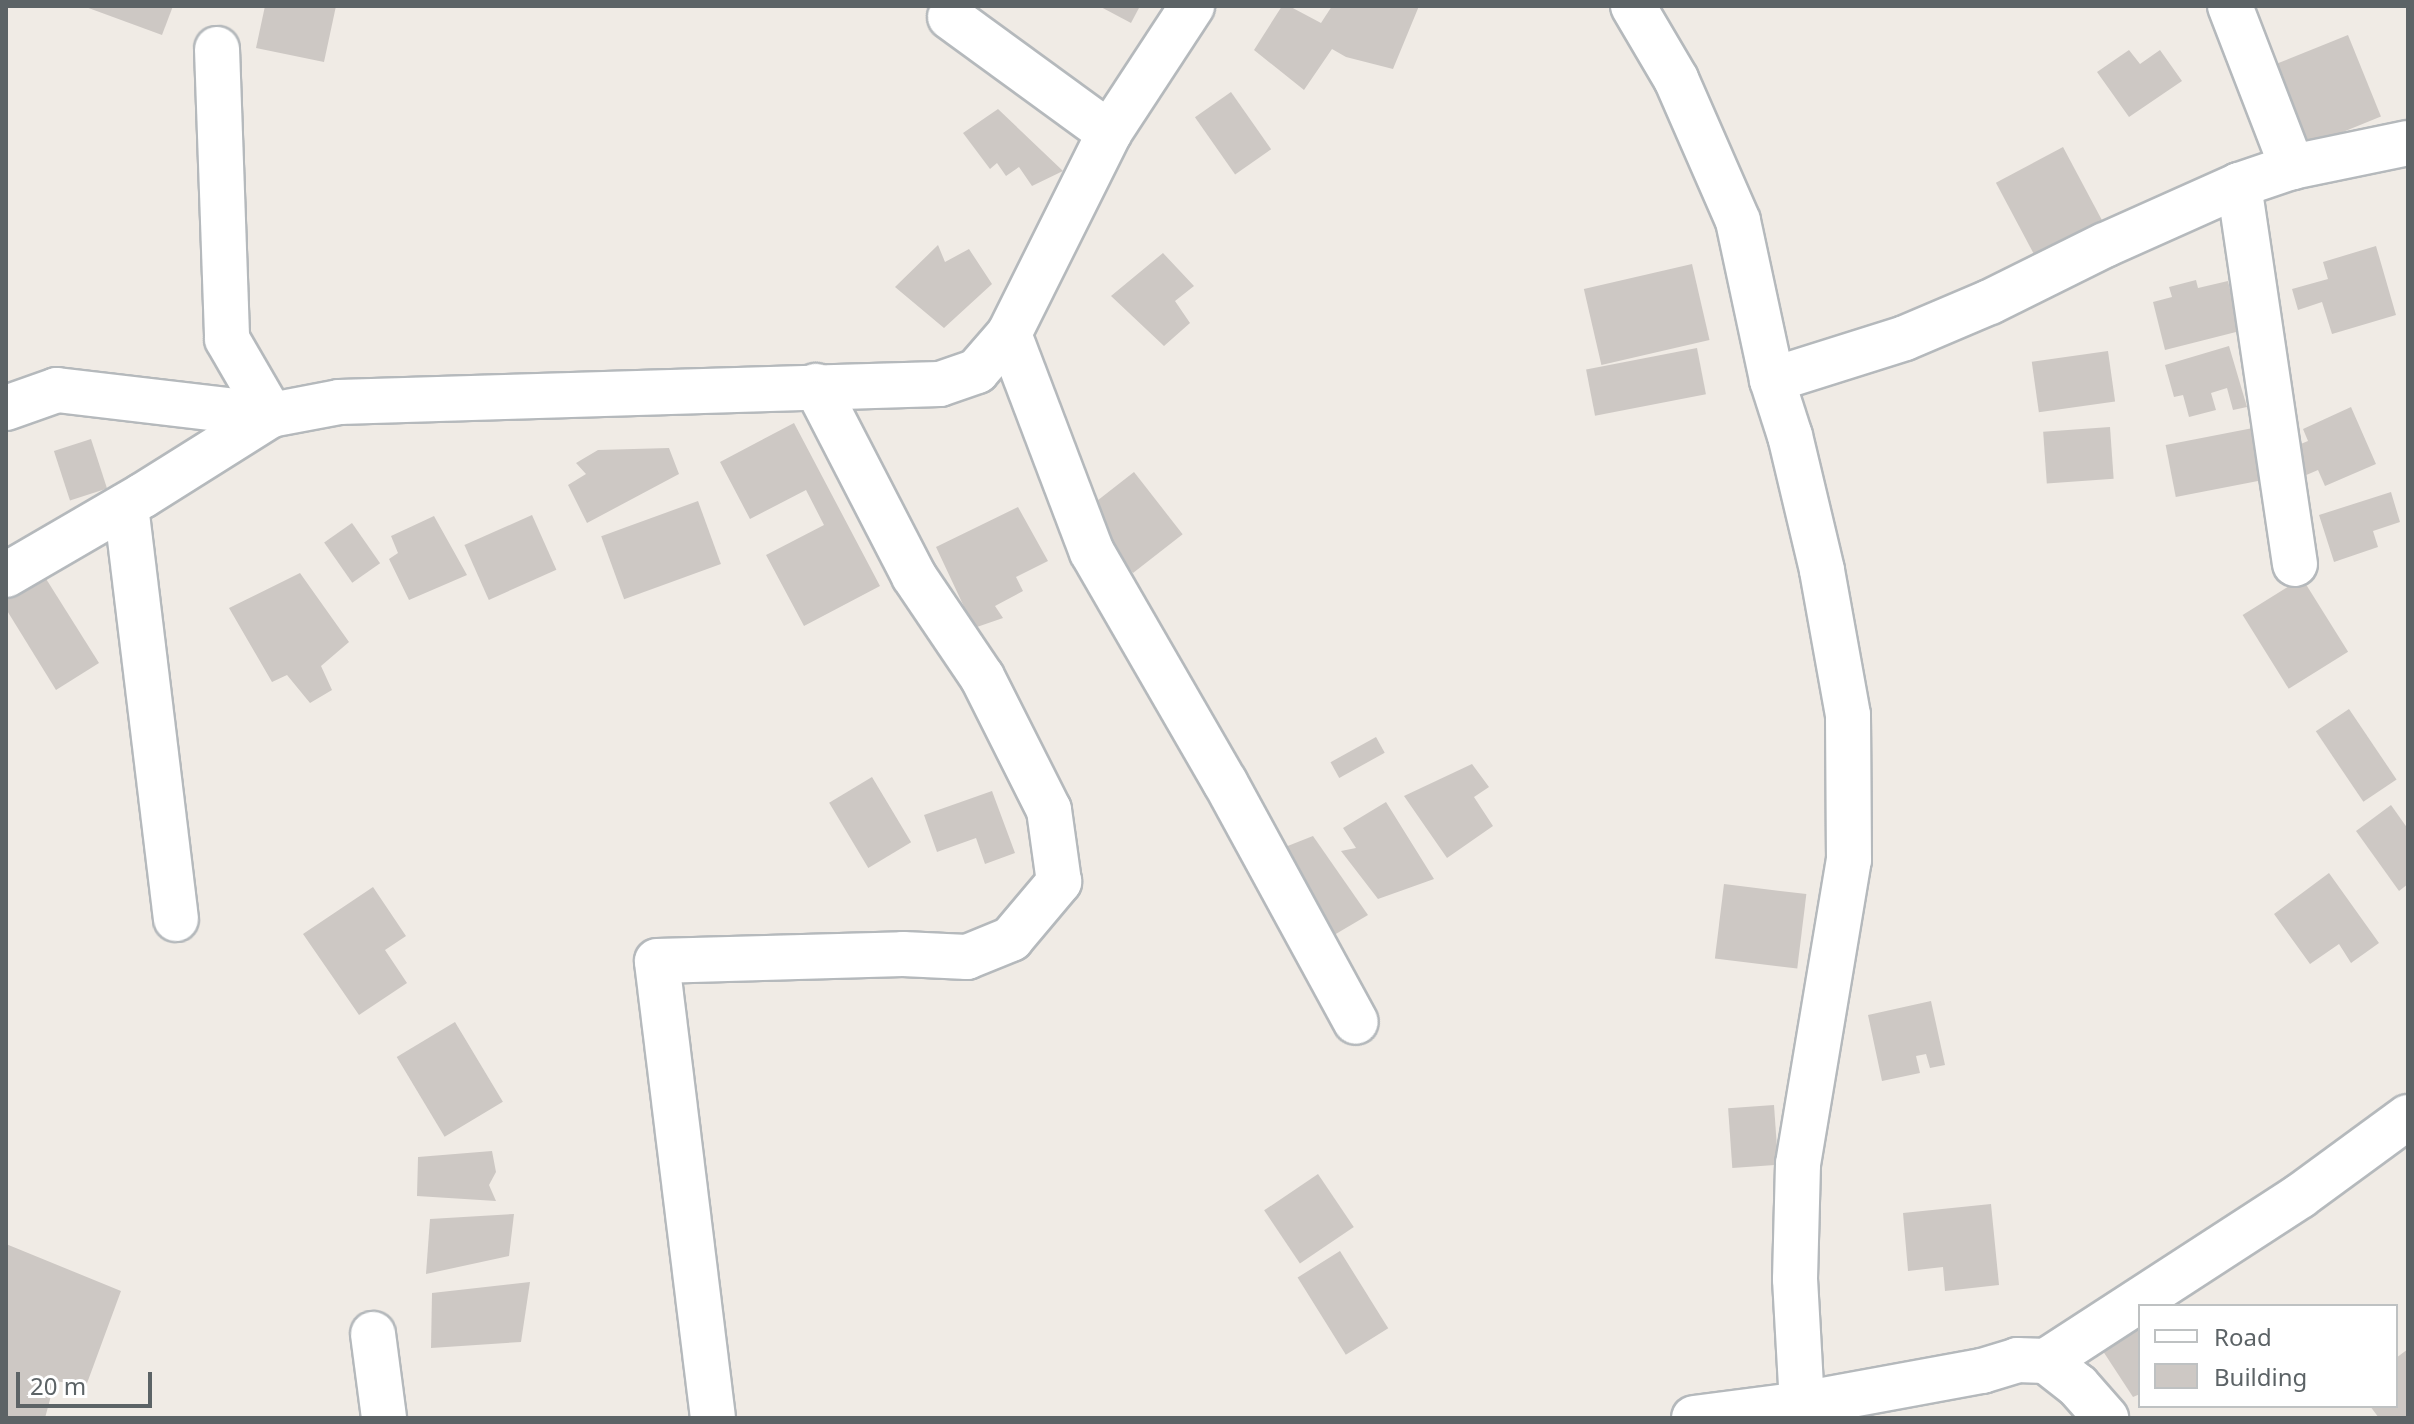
<!DOCTYPE html>
<html>
<head>
<meta charset="utf-8">
<style>
	body { margin:0 }
	#map { position:relative; width:2414px; height:1424px; overflow:hidden; background:#f0ebe5; font-family:"Noto Sans",sans-serif }
	div>[style] { position:absolute }
	.building>* { inset:0; background:#cdc8c4; transform-origin:0 0 }
	.roads { filter:drop-shadow(2px 0 #b5b9bc) drop-shadow(-2px 0 #b5b9bc) drop-shadow(0 2px #b5b9bc) drop-shadow(0 -2px #b5b9bc) }
	.minor>* { height:44px; margin:-22px; padding:0 22px; transform-origin:22px; border-radius:22px; background:#fff }
	span { translate:-50% -50%; white-space:nowrap; text-align:center; line-height:1.15; -webkit-text-stroke:6px #fff; paint-order:stroke }
	.frame { position:absolute; inset:0; border:8px solid #5c6366; pointer-events:none }
	.legend { position:absolute; left:2138px; top:1304px; width:260px; height:104px; box-sizing:border-box; background:#fff; border:2px solid #bec1c2; margin:0; padding:10px 14px; list-style:none; font-size:24px; color:#5c6366 }
	.legend li { display:flex; align-items:center; gap:16px; height:40px }
	.legend b { width:40px; border:2px solid #bec1c2 }
	.scale { position:absolute; left:16px; top:1372px; width:136px; height:36px; box-sizing:border-box; border:4px solid #5c6366; border-top:0; padding-left:10px; font-size:24px; line-height:28px; white-space:nowrap; color:#5c6366; -webkit-text-stroke:6px #fff; paint-order:stroke }
</style>
</head>
<body>
<div id="map">
	<div class="building">
		<i style="clip-path:polygon(83px 6px,173px 6px,162px 35px)"></i>
		<i style="clip-path:polygon(265px 6px,336px 6px,324px 62px,256px 48px)"></i>
		<i style="clip-path:polygon(1099px 6px,1140px 6px,1131px 23px)"></i>
		<i style="clip-path:polygon(1282px 6px,1289px 6px,1321px 23px,1332px 6px,1419px 6px,1393px 69px,1346px 57px,1332px 49px,1304px 90px,1254px 50px)"></i>
		<i style="left:2348px;top:35px;width:88px;height:77px;rotate:68deg"></i>
		<i style="clip-path:polygon(2129px 50px,2140px 64px,2160px 50px,2182px 81px,2129px 117px,2097px 72px)"></i>
		<i style="left:1231px;top:92px;width:70px;height:44px;rotate:55deg"></i>
		<i style="clip-path:polygon(998px 109px,1063px 171px,1032px 186px,1019px 167px,1006px 176px,997px 163px,990px 169px,963px 133px)"></i>
		<i style="left:2063px;top:147px;width:91px;height:76px;rotate:62deg"></i>
		<i style="clip-path:polygon(938px 245px,945px 262px,969px 249px,992px 284px,944px 328px,895px 287px)"></i>
		<i style="clip-path:polygon(2376px 246px,2396px 315px,2332px 334px,2322px 302px,2298px 310px,2292px 289px,2328px 279px,2323px 262px)"></i>
		<i style="clip-path:polygon(1163px 253px,1194px 286px,1175px 301px,1190px 323px,1164px 346px,1111px 296px)"></i>
		<i style="left:1692px;top:264px;width:78px;height:111px;rotate:77deg"></i>
		<i style="clip-path:polygon(2196px 280px,2198px 288px,2228px 281px,2240px 331px,2165px 350px,2153px 302px,2172px 297px,2169px 287px)"></i>
		<i style="clip-path:polygon(2229px 346px,2247px 407px,2233px 410px,2227px 388px,2211px 393px,2216px 410px,2189px 417px,2183px 395px,2174px 397px,2165px 365px)"></i>
		<i style="left:1697px;top:348px;width:47px;height:113px;rotate:79deg"></i>
		<i style="left:2108px;top:351px;width:51px;height:77px;rotate:82deg"></i>
		<i style="clip-path:polygon(2351px 407px,2376px 464px,2325px 486px,2318px 470px,2304px 476px,2291px 448px,2308px 441px,2303px 429px)"></i>
		<i style="clip-path:polygon(794px 423px,880px 586px,804px 626px,766px 555px,824px 525px,806px 490px,750px 519px,720px 462px)"></i>
		<i style="left:2110px;top:427px;width:52px;height:67px;rotate:86deg"></i>
		<i style="left:2253px;top:428px;width:53px;height:89px;rotate:79deg"></i>
		<i style="left:91px;top:439px;width:52px;height:39px;rotate:72deg"></i>
		<i style="clip-path:polygon(669px 448px,679px 474px,587px 523px,568px 485px,586px 474px,576px 463px,598px 450px)"></i>
		<i style="left:1134px;top:472px;width:79px;height:63px;rotate:52deg"></i>
		<i style="clip-path:polygon(2391px 492px,2400px 522px,2373px 531px,2378px 547px,2334px 562px,2319px 515px)"></i>
		<i style="left:698px;top:501px;width:67px;height:103px;rotate:70deg"></i>
		<i style="clip-path:polygon(1018px 507px,1048px 561px,1016px 577px,1023px 591px,995px 606px,1003px 618px,974px 628px,936px 547px)"></i>
		<i style="left:532px;top:515px;width:60px;height:74px;rotate:66deg"></i>
		<i style="clip-path:polygon(434px 516px,467px 575px,409px 600px,389px 559px,398px 553px,391px 536px)"></i>
		<i style="left:352px;top:523px;width:49px;height:34px;rotate:55deg"></i>
		<i style="clip-path:polygon(300px 573px,349px 642px,321px 666px,332px 690px,310px 703px,287px 675px,272px 682px,229px 608px)"></i>
		<i style="clip-path:polygon(43px 574px,99px 663px,56px 690px,6px 609px,6px 596px)"></i>
		<i style="left:2302px;top:578px;width:87px;height:70px;rotate:58deg"></i>
		<i style="left:2349px;top:709px;width:85px;height:40px;rotate:56deg"></i>
		<i style="left:1376px;top:737px;width:18px;height:52px;rotate:61deg"></i>
		<i style="clip-path:polygon(1472px 764px,1489px 787px,1474px 797px,1493px 826px,1447px 858px,1404px 796px)"></i>
		<i style="left:872px;top:777px;width:76px;height:50px;rotate:59deg"></i>
		<i style="clip-path:polygon(992px 791px,1015px 853px,985px 864px,976px 838px,937px 852px,924px 815px)"></i>
		<i style="clip-path:polygon(1386px 802px,1434px 879px,1378px 899px,1341px 851px,1356px 848px,1343px 828px)"></i>
		<i style="clip-path:polygon(2391px 805px,2408px 829px,2408px 884px,2399px 891px,2356px 831px)"></i>
		<i style="clip-path:polygon(1313px 836px,1368px 915px,1329px 938px,1275px 851px)"></i>
		<i style="clip-path:polygon(2329px 873px,2379px 943px,2351px 963px,2339px 944px,2310px 964px,2274px 914px)"></i>
		<i style="left:1724px;top:884px;width:83px;height:75px;rotate:7deg"></i>
		<i style="clip-path:polygon(373px 887px,406px 936px,385px 950px,407px 983px,359px 1015px,303px 934px)"></i>
		<i style="clip-path:polygon(1931px 1001px,1945px 1065px,1930px 1068px,1926px 1054px,1916px 1056px,1920px 1073px,1882px 1081px,1868px 1015px)"></i>
		<i style="left:455px;top:1022px;width:93px;height:68px;rotate:59deg"></i>
		<i style="left:1774px;top:1105px;width:60px;height:46px;rotate:86deg"></i>
		<i style="clip-path:polygon(492px 1151px,496px 1172px,489px 1185px,496px 1201px,417px 1196px,418px 1157px)"></i>
		<i style="left:1318px;top:1174px;width:64px;height:65px;rotate:56deg"></i>
		<i style="clip-path:polygon(1991px 1204px,1999px 1285px,1945px 1291px,1943px 1267px,1908px 1271px,1903px 1213px)"></i>
		<i style="clip-path:polygon(514px 1214px,509px 1256px,426px 1274px,430px 1219px)"></i>
		<i style="clip-path:polygon(6px 1244px,121px 1291px,86px 1386px,55px 1381px,45px 1418px,6px 1418px)"></i>
		<i style="left:1340px;top:1251px;width:91px;height:50px;rotate:58deg"></i>
		<i style="clip-path:polygon(530px 1282px,521px 1342px,431px 1348px,432px 1293px)"></i>
		<i style="clip-path:polygon(2140px 1319px,2140px 1394px,2133px 1397px,2097px 1342px)"></i>
		<i style="clip-path:polygon(2408px 1349px,2408px 1418px,2379px 1418px,2370px 1406px,2396px 1406px,2396px 1358px)"></i>
	</div>
	<div class="roads">
		<div class="minor">
			<i style="left:1633px;top:6px;width:85px;rotate:59.5deg"></i>
			<i style="left:1676px;top:79px;width:155px;rotate:66.4deg"></i>
			<i style="left:1738px;top:221px;width:163px;rotate:77.9deg"></i>
			<i style="left:1772px;top:380px;width:139px;rotate:-17.5deg"></i>
			<i style="left:1905px;top:338px;width:92px;rotate:-23deg"></i>
			<i style="left:1990px;top:302px;width:128px;rotate:-26.4deg"></i>
			<i style="left:2105px;top:245px;width:147px;rotate:-24.1deg"></i>
			<i style="left:2239px;top:185px;width:56px;rotate:-18.8deg"></i>
			<i style="left:2292px;top:167px;width:118px;rotate:-11.7deg"></i>
			<i style="left:2230px;top:6px;width:173px;rotate:68.9deg"></i>
			<i style="left:950px;top:17px;width:197px;rotate:36.1deg"></i>
			<i style="left:217px;top:49px;width:290px;rotate:88deg"></i>
			<i style="left:227px;top:339px;width:88px;rotate:59.9deg"></i>
			<i style="left:2239px;top:185px;width:383px;rotate:81.6deg"></i>
			<i style="left:1009px;top:334px;width:233px;rotate:69.2deg"></i>
			<i style="left:1092px;top:552px;width:266px;rotate:60deg"></i>
			<i style="left:1225px;top:782px;width:273px;rotate:61.4deg"></i>
			<i style="left:6px;top:408px;width:54px;rotate:-19.4deg"></i>
			<i style="left:57px;top:390px;width:215px;rotate:6.7deg"></i>
			<i style="left:126px;top:506px;width:416px;rotate:83.1deg"></i>
			<i style="left:6px;top:575px;width:157px;rotate:-30.2deg"></i>
			<i style="left:142px;top:496px;width:152px;rotate:-32.1deg"></i>
			<i style="left:271px;top:415px;width:69px;rotate:-10.8deg"></i>
			<i style="left:339px;top:402px;width:601px;rotate:-1.72deg"></i>
			<i style="left:940px;top:384px;width:39px;rotate:-19deg"></i>
			<i style="left:977px;top:371px;width:49px;rotate:-49.1deg"></i>
			<i style="left:1009px;top:334px;width:225px;rotate:-63.5deg"></i>
			<i style="left:1109px;top:133px;width:152px;rotate:-56.8deg"></i>
			<i style="left:373px;top:1334px;width:85px;rotate:82.5deg"></i>
			<i style="left:2046px;top:1361px;width:303px;rotate:-33deg"></i>
			<i style="left:2300px;top:1196px;width:134px;rotate:-36.2deg"></i>
			<i style="left:1802px;top:1404px;width:183px;rotate:-10.4deg"></i>
			<i style="left:1982px;top:1371px;width:37px;rotate:-17deg"></i>
			<i style="left:2017px;top:1360px;width:29px;rotate:2deg"></i>
			<i style="left:2046px;top:1361px;width:41px;rotate:38deg"></i>
			<i style="left:2078px;top:1386px;width:43px;rotate:48.8deg"></i>
			<i style="left:713px;top:1418px;width:460px;rotate:-97deg"></i>
			<i style="left:657px;top:961px;width:246px;rotate:-1.6deg"></i>
			<i style="left:903px;top:954px;width:64px;rotate:2.7deg"></i>
			<i style="left:967px;top:957px;width:48px;rotate:-22.2deg"></i>
			<i style="left:1011px;top:939px;width:75px;rotate:-49.9deg"></i>
			<i style="left:1059px;top:882px;width:73px;rotate:-97.9deg"></i>
			<i style="left:1049px;top:810px;width:149px;rotate:-116.7deg"></i>
			<i style="left:982px;top:677px;width:122px;rotate:-124deg"></i>
			<i style="left:914px;top:576px;width:214px;rotate:-117.3deg"></i>
			<i style="left:1694px;top:1418px;width:109px;rotate:-7.4deg"></i>
			<i style="left:1802px;top:1404px;width:125px;rotate:-93.2deg"></i>
			<i style="left:1795px;top:1279px;width:115px;rotate:-88.5deg"></i>
			<i style="left:1798px;top:1164px;width:308px;rotate:-80.5deg"></i>
			<i style="left:1849px;top:860px;width:145px;rotate:-90.4deg"></i>
			<i style="left:1848px;top:715px;width:147px;rotate:-100.2deg"></i>
			<i style="left:1822px;top:570px;width:138px;rotate:-103.4deg"></i>
			<i style="left:1790px;top:436px;width:59px;rotate:-107.8deg"></i>
		</div>
	</div>
	<div class="frame"></div>
	<ul class="legend">
	<li><b style="height:10px;background:#fff"></b>Road</li>
	<li><b style="height:22px;background:#cdc8c4"></b>Building</li>
	</ul>
	<div class="scale">20 m</div>
</div>
</body>
</html>
